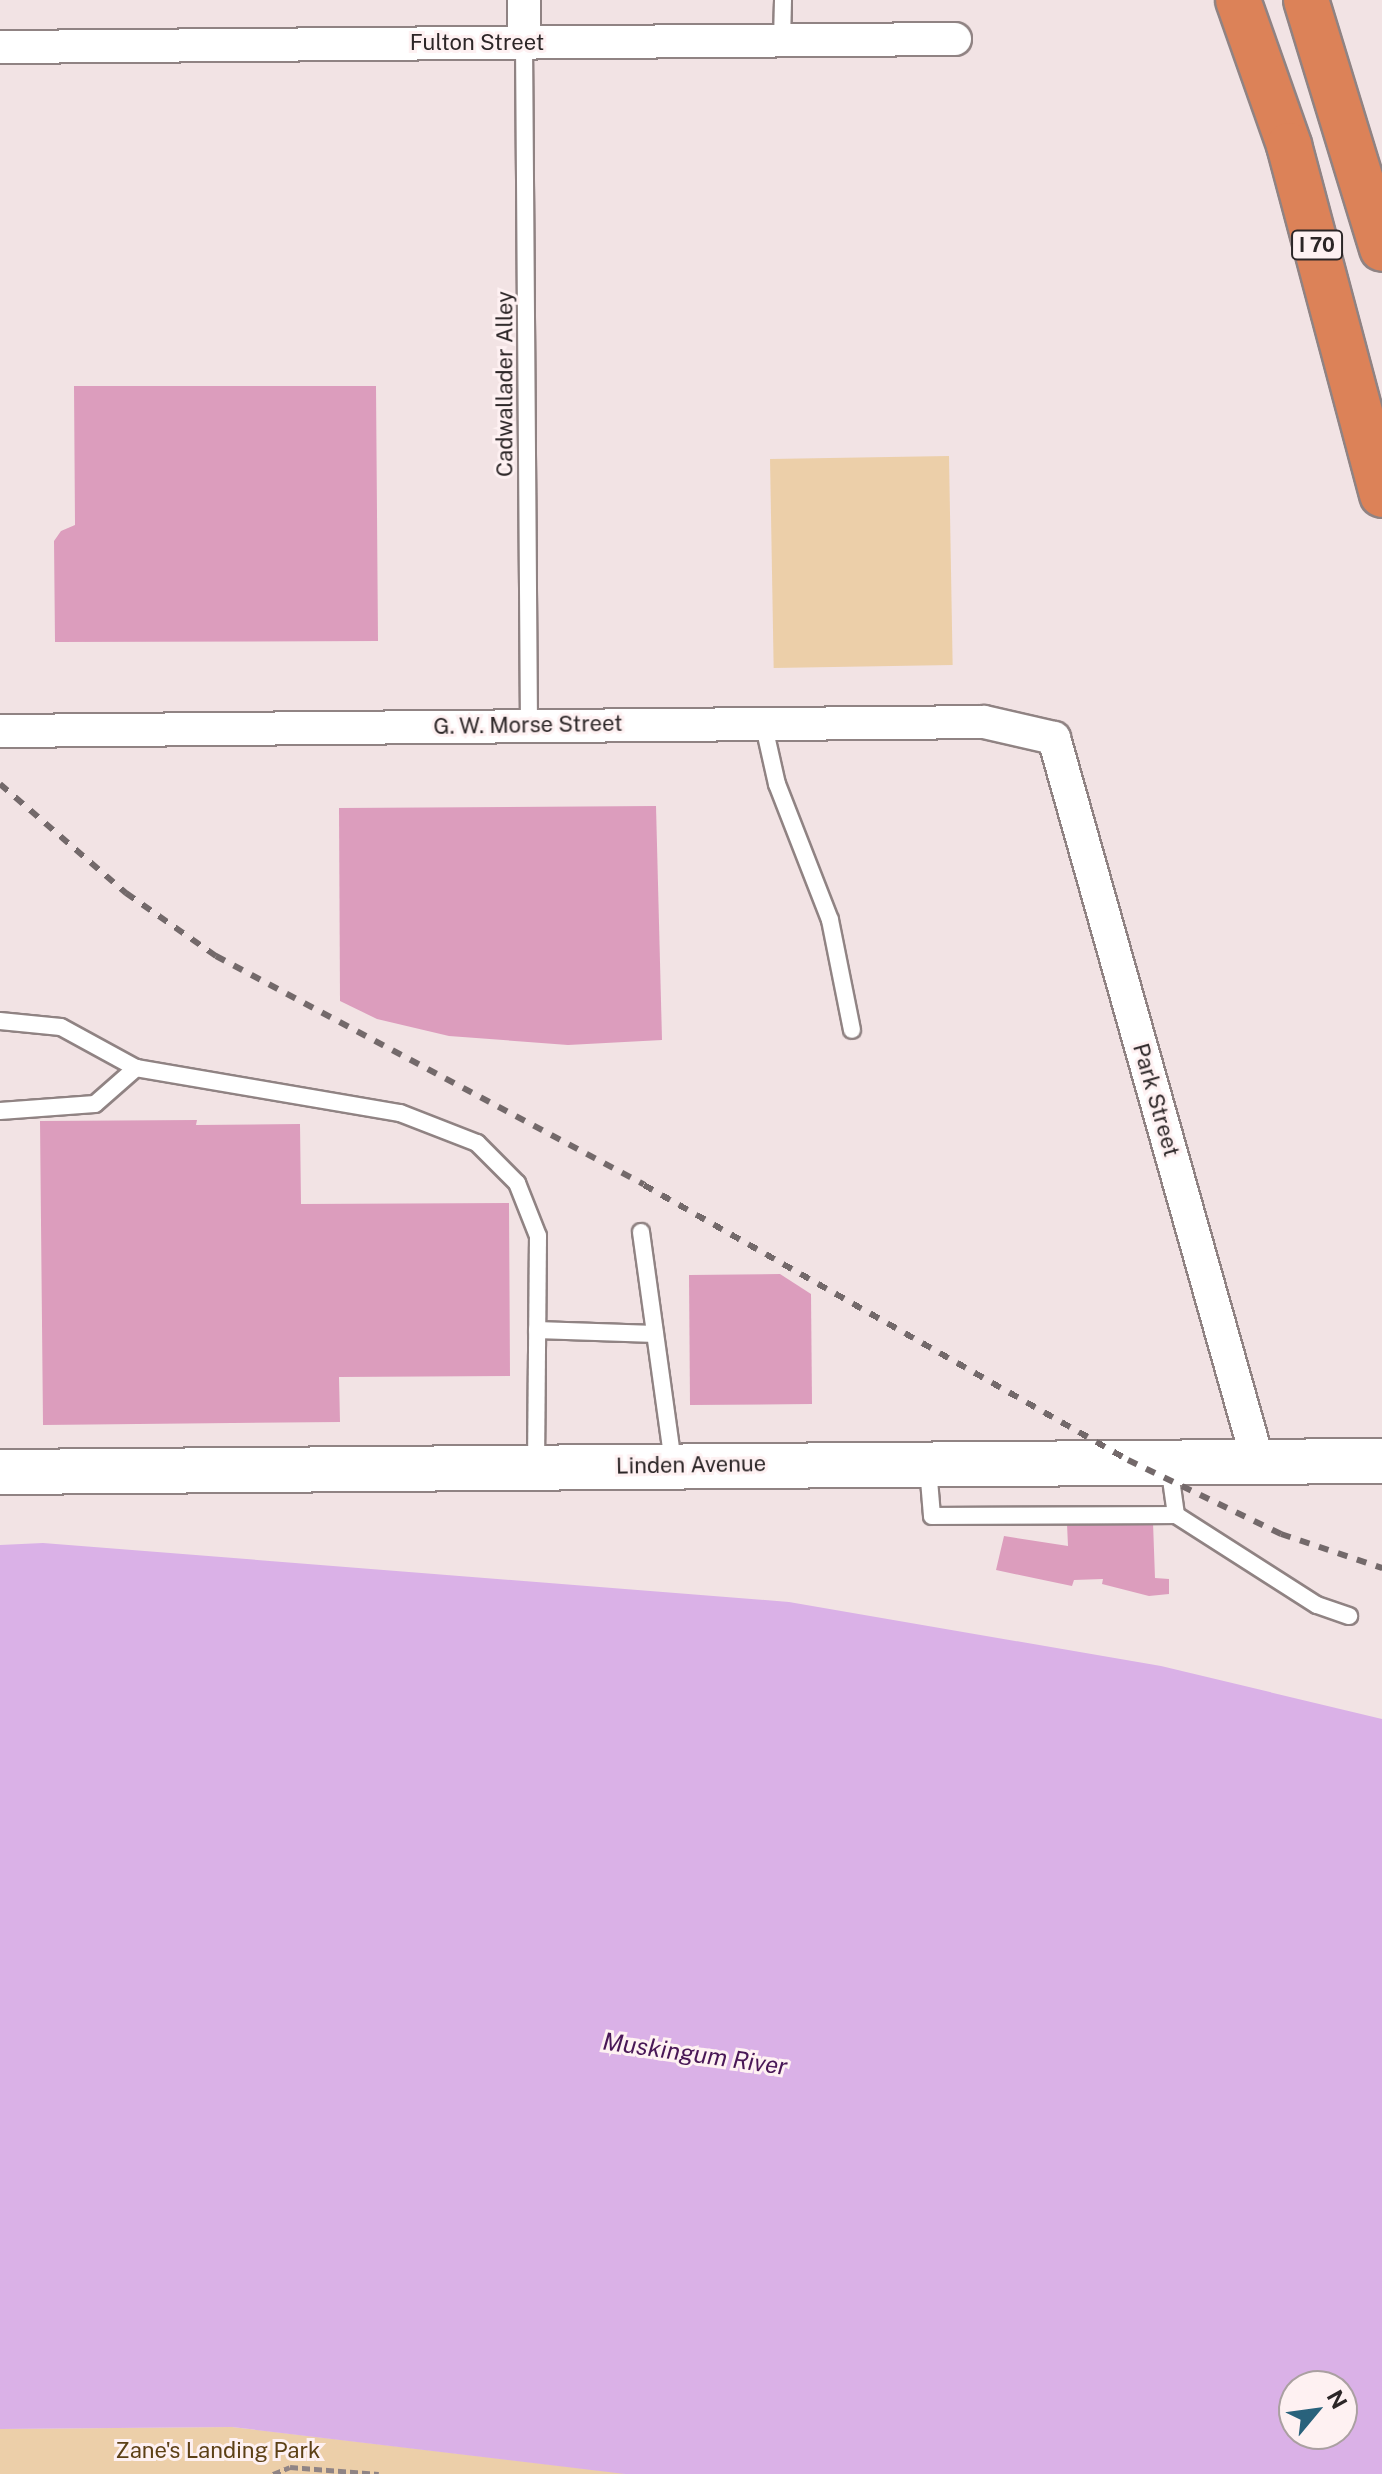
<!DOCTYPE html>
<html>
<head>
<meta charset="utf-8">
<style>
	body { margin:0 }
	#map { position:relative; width:1382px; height:2474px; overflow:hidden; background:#f2e3e4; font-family:"Public Sans",sans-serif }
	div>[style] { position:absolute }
	.green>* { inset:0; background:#eccfa9; transform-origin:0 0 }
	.water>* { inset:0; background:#dab1e7 }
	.building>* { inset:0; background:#dc9dbd }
	.path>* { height:5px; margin-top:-2.5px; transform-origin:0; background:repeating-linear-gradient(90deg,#8f8485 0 8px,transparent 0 12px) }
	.roads { filter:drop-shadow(2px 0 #908383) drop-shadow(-2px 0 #908383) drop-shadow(0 2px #908383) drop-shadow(0 -2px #908383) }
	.lane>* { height:16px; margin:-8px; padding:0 8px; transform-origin:8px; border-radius:8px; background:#fff }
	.street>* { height:32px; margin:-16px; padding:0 16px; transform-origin:16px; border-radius:16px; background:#fff }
	.secondary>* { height:44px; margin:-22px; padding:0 22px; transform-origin:22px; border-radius:22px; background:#fff }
	.highway>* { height:44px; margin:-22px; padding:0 22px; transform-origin:22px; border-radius:22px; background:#dc8258 }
	.rail>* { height:6px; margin-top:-3px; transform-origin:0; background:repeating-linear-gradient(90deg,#73696a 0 10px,transparent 0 20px) }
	span { translate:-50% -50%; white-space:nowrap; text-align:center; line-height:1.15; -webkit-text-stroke:6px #fef1f2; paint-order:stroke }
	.shield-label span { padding:2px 6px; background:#fef1f2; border:2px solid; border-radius:6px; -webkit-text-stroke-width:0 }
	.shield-label { font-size:20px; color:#2c2627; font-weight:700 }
	.street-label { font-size:22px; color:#2c2627 }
	.park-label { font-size:22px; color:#5d4116 }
	.water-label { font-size:24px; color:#491756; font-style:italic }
	.north { position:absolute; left:1278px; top:2370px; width:80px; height:80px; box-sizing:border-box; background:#fef1f2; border:2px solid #aaa0a1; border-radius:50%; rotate:61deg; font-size:22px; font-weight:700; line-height:32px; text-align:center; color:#2c2627 }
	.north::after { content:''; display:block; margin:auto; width:28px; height:36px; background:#29627c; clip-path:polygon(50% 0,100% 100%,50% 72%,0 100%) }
</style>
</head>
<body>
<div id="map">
	<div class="green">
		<i style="left:949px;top:456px;width:209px;height:179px;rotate:89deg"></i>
		<i style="clip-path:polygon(232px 2427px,622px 2473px,625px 2474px,0 2474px,0 2429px)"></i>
	</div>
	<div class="water">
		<i style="clip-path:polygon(evenodd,43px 1543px,789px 1602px,1161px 1666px,1382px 1719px,1382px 2474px,625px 2474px,232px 2427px,0 2429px,0 1545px,43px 1543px,1294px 2386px,1342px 2386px,1342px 2434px,1294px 2434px,1294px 2386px)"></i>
	</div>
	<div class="building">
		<i style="clip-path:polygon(74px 386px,376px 386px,378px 641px,55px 642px,54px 541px,61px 531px,75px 525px)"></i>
		<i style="clip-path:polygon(656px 806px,662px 1040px,568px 1045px,449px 1036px,377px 1019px,340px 1001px,339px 808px)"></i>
		<i style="clip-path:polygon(197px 1120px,196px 1125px,300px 1124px,301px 1204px,509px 1203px,510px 1376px,339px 1377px,340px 1422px,43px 1425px,40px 1121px)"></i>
		<i style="clip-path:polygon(780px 1274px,811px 1294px,812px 1404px,690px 1405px,689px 1275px)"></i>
		<i style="clip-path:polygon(1153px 1522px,1155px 1578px,1169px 1579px,1169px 1594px,1149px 1596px,1102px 1584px,1103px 1579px,1074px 1580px,1072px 1586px,996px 1570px,1004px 1536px,1068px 1546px,1067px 1524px)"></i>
	</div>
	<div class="path">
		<i style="left:273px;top:2474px;width:18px;rotate:-22deg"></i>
		<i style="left:290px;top:2467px;width:89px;rotate:4.5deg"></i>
	</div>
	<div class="roads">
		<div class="lane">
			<i style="left:782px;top:41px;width:41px;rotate:-88.6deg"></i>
			<i style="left:524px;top:43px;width:682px;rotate:89.58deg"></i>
			<i style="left:763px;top:722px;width:64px;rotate:77.3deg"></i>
			<i style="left:777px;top:784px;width:146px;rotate:68.7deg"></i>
			<i style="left:830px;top:920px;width:112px;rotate:78.7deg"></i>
			<i style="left:0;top:1021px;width:61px;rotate:5.6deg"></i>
			<i style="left:61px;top:1027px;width:85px;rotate:28.7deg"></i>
			<i style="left:136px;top:1068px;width:268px;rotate:9.7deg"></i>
			<i style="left:400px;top:1113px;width:83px;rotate:21.3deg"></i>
			<i style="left:477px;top:1143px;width:57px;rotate:45deg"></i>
			<i style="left:517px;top:1183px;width:57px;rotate:68.4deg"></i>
			<i style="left:538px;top:1236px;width:229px;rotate:90.5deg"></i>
			<i style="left:0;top:1111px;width:95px;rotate:-4.2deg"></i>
			<i style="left:95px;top:1104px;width:55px;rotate:-41.3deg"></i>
			<i style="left:641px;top:1232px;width:234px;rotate:82.1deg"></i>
			<i style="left:537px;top:1330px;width:118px;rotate:1.9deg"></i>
			<i style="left:1169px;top:1465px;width:50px;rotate:82deg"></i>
			<i style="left:928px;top:1468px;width:48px;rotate:85.2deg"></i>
			<i style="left:932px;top:1516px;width:244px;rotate:-0.2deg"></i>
			<i style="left:1176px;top:1515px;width:167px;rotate:32.6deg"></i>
			<i style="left:1317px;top:1605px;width:34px;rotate:19deg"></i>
		</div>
		<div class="street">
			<i style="left:524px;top:0;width:43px;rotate:90deg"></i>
			<i style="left:0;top:47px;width:955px;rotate:-0.48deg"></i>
			<i style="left:0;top:731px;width:984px;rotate:-0.52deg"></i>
			<i style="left:984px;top:722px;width:72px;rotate:12.9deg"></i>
			<i style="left:1054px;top:738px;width:752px;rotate:74.26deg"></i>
		</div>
		<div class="secondary">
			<i style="left:0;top:1472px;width:1382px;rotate:-0.46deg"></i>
		</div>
		<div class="highway">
			<i style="left:1238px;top:0;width:154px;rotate:70.6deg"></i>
			<i style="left:1289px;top:145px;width:362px;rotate:75.1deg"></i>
			<i style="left:1306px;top:0;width:260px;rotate:73deg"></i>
		</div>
	</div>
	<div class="rail">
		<i style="left:0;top:784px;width:167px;rotate:40.9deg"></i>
		<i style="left:126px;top:893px;width:110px;rotate:35deg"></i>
		<i style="left:216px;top:956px;width:485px;rotate:28.1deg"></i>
		<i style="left:644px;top:1185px;width:557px;rotate:29.6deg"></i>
		<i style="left:1128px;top:1460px;width:170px;rotate:25.8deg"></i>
		<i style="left:1281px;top:1534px;width:107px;rotate:18.6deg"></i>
	</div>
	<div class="shield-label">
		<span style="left:1317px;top:245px">I 70</span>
	</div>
	<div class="street-label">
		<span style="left:477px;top:43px">Fulton Street</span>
		<span style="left:505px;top:384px;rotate:-90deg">Cadwallader Alley</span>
		<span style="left:528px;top:725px;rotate:-1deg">G. W. Morse Street</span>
		<span style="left:1156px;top:1100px;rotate:74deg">Park Street</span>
		<span style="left:691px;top:1465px;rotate:-1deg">Linden Avenue</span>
	</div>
	<div class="park-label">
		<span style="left:218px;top:2451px">Zane's Landing Park</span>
	</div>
	<div class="water-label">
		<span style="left:695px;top:2054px;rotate:8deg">Muskingum River</span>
	</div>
	<div class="north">N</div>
</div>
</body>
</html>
